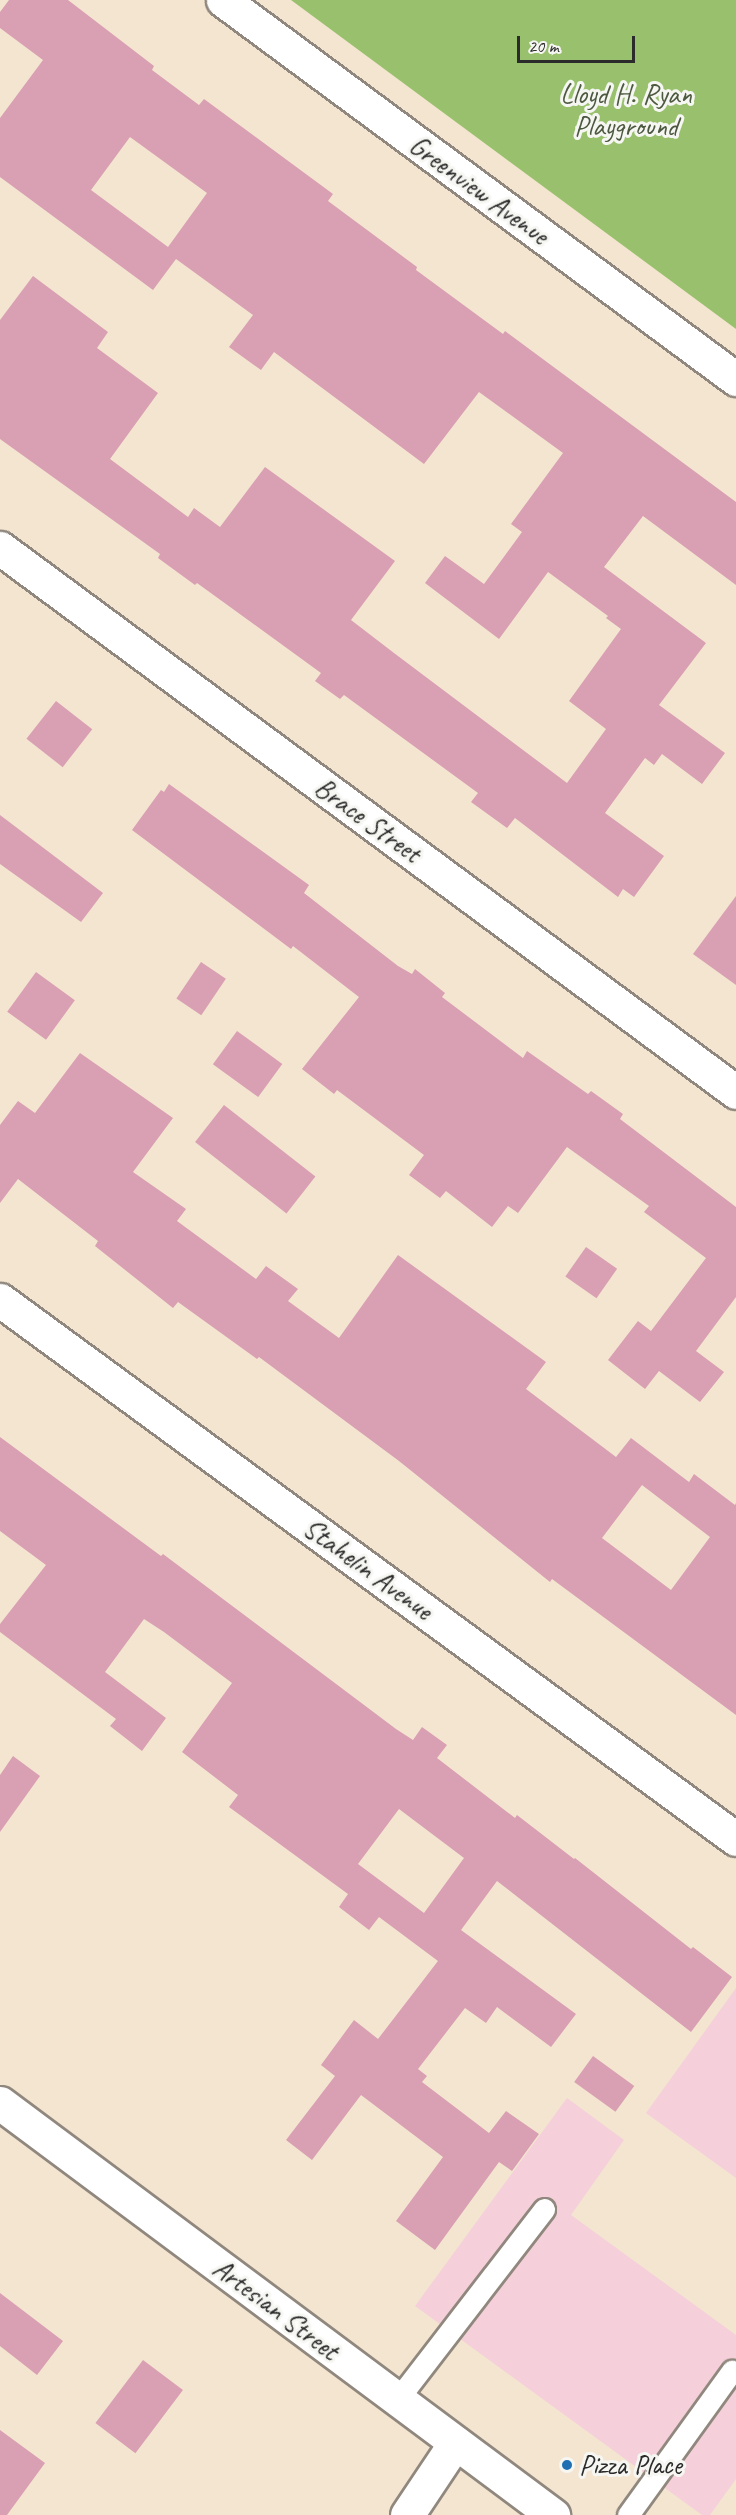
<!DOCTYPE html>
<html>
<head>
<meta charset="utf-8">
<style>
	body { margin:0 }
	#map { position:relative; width:736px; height:2515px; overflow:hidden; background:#f4e5d1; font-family:Caveat,sans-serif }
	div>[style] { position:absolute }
	.built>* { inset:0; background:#f5cfd9 }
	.green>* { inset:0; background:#99c16d }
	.building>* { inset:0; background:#d99fb3; transform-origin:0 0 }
	.roads { filter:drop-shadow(2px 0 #90887e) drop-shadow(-2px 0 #90887e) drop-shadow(0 2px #90887e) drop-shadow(0 -2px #90887e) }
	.service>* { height:21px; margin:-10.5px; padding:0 10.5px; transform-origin:10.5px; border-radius:10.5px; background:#fff }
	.minor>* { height:33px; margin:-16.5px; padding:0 16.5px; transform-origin:16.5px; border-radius:16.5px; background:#fff }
	.dots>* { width:16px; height:16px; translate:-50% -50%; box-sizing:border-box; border:3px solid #f6f6f2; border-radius:50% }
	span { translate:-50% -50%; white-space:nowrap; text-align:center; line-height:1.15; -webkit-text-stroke:6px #f6f6f2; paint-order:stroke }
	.park-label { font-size:28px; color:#4c583f }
	.street-label { font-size:28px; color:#2b2b2b }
	.poi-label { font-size:28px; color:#2b2b2b }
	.left { translate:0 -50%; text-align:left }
	.scale { position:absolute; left:517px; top:36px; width:118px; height:27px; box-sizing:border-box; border:3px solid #2b2b2b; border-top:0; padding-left:8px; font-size:18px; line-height:21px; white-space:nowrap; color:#2b2b2b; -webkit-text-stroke:4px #f6f6f2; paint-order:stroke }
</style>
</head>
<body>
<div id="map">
	<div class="built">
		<i style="clip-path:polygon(736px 1988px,736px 2178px,646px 2113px)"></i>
		<i style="clip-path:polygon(567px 2098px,624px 2140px,571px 2215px,736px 2335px,736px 2479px,710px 2515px,702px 2515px,415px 2306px)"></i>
	</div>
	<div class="green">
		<i style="clip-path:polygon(291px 0,736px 0,736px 329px)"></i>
	</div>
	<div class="building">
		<i style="clip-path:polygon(evenodd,9px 0,68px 0,154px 66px,152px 70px,199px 105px,204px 99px,333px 194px,328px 201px,417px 267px,416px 270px,503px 334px,505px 331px,736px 502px,736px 585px,643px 516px,604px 567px,706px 643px,659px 705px,725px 753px,702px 784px,662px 754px,654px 765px,645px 758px,605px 813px,664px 856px,634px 897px,623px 889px,618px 897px,515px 818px,507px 828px,471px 802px,478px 793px,344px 695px,340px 699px,315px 681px,321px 673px,197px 583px,195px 585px,158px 558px,160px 554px,0 439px,0 320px,33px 276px,108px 332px,97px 348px,158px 393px,110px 459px,188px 517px,194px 508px,220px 527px,265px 467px,395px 561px,351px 620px,394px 653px,567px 783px,606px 729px,569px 701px,621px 629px,606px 618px,608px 616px,548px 572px,499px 639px,425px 583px,445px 556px,484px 584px,522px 532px,511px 524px,563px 453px,479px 392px,424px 464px,274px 352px,261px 370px,229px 347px,253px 315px,176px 259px,153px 290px,0 177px,0 118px,43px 60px,0 28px,0 12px,9px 0,130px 137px,207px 193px,168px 247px,91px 190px,130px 137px)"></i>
		<i style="left:56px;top:701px;width:46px;height:48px;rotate:38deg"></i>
		<i style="clip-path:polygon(169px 784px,309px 885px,304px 893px,398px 966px,412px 974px,415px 969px,445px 993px,442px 997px,523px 1058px,527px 1051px,588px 1094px,591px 1091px,623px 1114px,620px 1119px,736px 1207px,736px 1297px,696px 1351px,724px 1372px,700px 1402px,659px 1371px,645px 1389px,608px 1360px,638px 1321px,651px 1331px,706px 1258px,644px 1212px,649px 1206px,567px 1147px,518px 1213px,508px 1206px,492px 1227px,446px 1191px,440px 1198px,409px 1175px,424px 1155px,337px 1090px,334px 1094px,302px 1069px,359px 997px,293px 946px,291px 949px,132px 830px,161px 790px,164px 792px)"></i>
		<i style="clip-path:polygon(0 815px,103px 893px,81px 922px,0 864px)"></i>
		<i style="clip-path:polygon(736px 896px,736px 985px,693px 954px)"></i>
		<i style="left:201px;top:962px;width:30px;height:44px;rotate:34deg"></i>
		<i style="left:36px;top:972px;width:48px;height:49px;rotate:36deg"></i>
		<i style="left:237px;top:1031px;width:56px;height:41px;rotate:36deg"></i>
		<i style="clip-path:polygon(evenodd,80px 1053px,173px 1118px,133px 1172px,186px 1209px,177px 1221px,256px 1279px,266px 1266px,298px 1289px,288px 1301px,339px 1338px,398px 1255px,546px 1362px,526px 1389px,616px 1457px,631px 1438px,689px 1482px,694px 1474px,735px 1505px,736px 1503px,736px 1715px,552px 1579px,550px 1582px,399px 1461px,259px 1357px,257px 1359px,178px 1302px,173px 1308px,95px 1246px,98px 1241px,18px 1179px,0 1203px,0 1125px,18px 1101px,35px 1113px,80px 1053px,642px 1485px,710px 1537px,671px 1590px,602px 1538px,642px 1485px)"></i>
		<i style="left:224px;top:1105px;width:116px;height:47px;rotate:38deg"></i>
		<i style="left:586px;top:1247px;width:38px;height:36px;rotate:35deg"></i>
		<i style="clip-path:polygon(evenodd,0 1437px,161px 1556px,163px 1554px,396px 1729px,413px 1740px,422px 1727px,447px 1745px,437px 1758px,515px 1818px,517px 1815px,574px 1859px,575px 1858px,691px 1949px,693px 1947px,732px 1977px,691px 2032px,497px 1881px,461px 1930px,576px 2014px,551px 2047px,497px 2007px,486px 2023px,465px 2008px,418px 2069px,427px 2076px,422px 2082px,489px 2133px,506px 2111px,539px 2134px,512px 2171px,499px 2162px,435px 2250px,396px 2221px,443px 2157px,361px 2095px,312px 2160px,286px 2140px,335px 2076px,321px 2065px,354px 2020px,378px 2039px,438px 1961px,379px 1917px,369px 1930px,339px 1907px,348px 1894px,229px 1807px,238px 1795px,182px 1752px,232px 1683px,164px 1632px,144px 1619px,105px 1672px,166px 1718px,142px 1751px,110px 1726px,116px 1719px,0 1632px,0 1624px,46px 1565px,0 1531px,0 1437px,399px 1809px,464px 1858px,424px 1913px,358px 1864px,399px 1809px)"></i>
		<i style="clip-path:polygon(13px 1756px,40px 1776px,0 1832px,0 1775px)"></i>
		<i style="left:593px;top:2056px;width:51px;height:32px;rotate:36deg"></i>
		<i style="clip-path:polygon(0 2293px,63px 2341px,37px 2375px,0 2346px)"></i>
		<i style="left:143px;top:2360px;width:50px;height:79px;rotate:37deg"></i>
		<i style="clip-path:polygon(0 2430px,45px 2463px,7px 2515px,0 2515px)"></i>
	</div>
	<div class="roads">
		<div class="service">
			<i style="left:397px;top:2400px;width:241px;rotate:-52.4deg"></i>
			<i style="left:628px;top:2515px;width:178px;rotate:-54.2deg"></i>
		</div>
		<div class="minor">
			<i style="left:223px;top:0;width:638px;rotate:36.46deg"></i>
			<i style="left:0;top:548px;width:915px;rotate:36.47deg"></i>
			<i style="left:0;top:1300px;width:912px;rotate:36.22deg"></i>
			<i style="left:0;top:2103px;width:690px;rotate:36.69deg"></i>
			<i style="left:407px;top:2515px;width:87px;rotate:-56.3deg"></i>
		</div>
	</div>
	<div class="dots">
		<i style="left:567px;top:2465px;background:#1f6fb2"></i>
	</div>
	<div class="park-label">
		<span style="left:626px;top:110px">Lloyd H. Ryan<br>Playground</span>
	</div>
	<div class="street-label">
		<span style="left:479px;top:190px;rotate:36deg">Greenview Avenue</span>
		<span style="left:368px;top:820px;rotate:36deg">Brace Street</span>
		<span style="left:368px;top:1569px;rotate:36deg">Stahelin Avenue</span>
		<span style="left:276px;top:2309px;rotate:37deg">Artesian Street</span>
	</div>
	<div class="poi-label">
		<span class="left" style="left:579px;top:2465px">Pizza Place</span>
	</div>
	<div class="scale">20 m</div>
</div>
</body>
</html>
